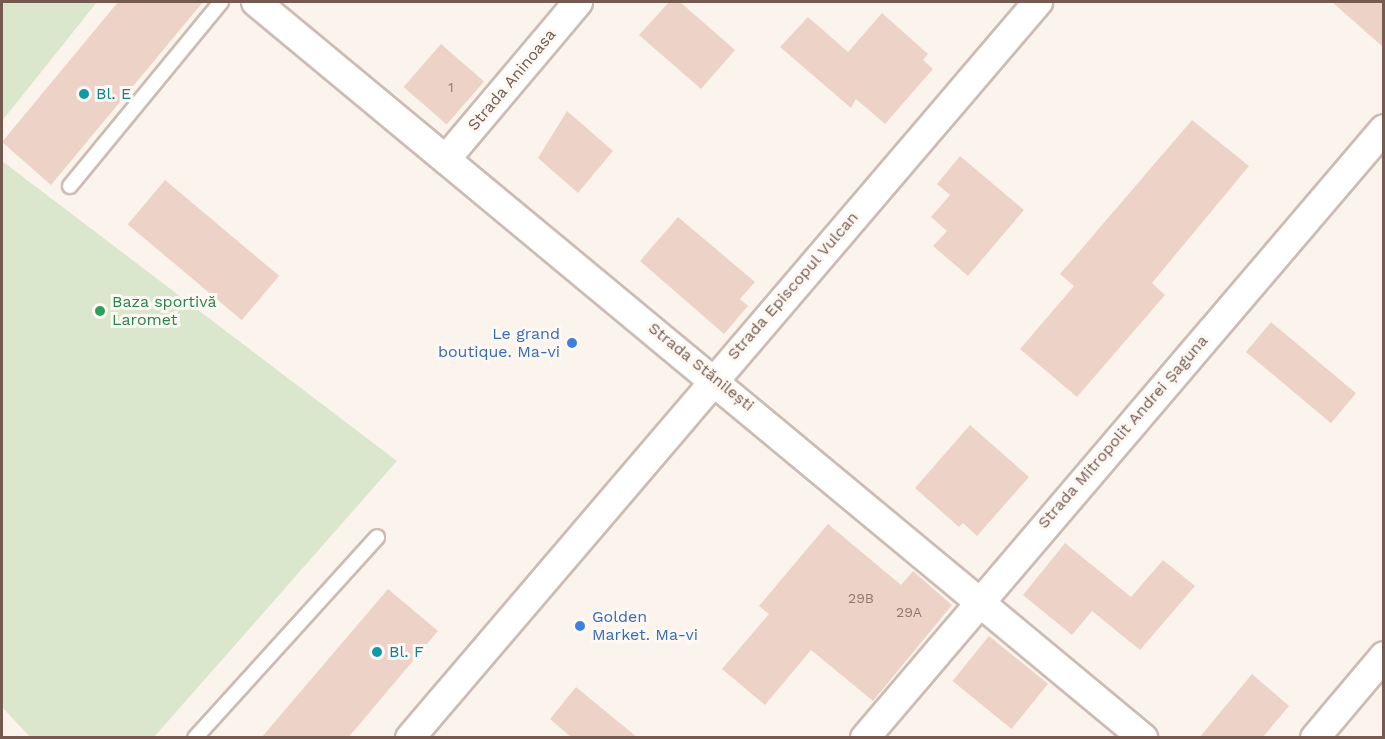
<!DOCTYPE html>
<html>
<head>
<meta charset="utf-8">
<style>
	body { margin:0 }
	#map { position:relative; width:1385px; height:739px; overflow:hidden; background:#fbf4ec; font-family:"Work Sans",sans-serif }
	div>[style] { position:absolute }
	.green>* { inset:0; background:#dae7cc }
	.building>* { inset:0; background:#edd3c7; transform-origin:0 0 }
	.roads { filter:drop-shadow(2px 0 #ccbcb3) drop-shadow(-2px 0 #ccbcb3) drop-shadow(0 2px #ccbcb3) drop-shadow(0 -2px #ccbcb3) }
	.lane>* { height:14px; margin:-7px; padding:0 7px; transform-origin:7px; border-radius:7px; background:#fff }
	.street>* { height:28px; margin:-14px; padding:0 14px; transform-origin:14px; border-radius:14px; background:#fff }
	.dots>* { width:16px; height:16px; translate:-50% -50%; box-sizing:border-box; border:3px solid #fdf8f3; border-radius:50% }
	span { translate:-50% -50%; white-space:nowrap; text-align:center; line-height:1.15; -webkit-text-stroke:6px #fdf8f3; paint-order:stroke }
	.number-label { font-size:14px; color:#92786e }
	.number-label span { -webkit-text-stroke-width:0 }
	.street-label { font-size:16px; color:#745a51 }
	.culture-label { font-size:16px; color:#0d838f }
	.left { translate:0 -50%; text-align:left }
	.leisure-label { font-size:16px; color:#27864d }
	.shop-label { font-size:16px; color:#366cbe }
	.right { translate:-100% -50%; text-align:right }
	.frame { position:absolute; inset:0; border:3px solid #745a51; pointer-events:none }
</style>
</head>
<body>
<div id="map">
	<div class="green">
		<i style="clip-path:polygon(2px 2px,97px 2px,2px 121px)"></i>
		<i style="clip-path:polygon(2px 161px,397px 461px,154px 737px,30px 737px,2px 707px)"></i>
	</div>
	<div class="building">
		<i style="clip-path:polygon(118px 2px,203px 2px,51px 185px,2px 142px)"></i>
		<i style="clip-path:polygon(669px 2px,680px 2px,735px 50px,701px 89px,639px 35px)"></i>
		<i style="clip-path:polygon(1332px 2px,1383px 2px,1383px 47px)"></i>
		<i style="clip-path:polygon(882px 13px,928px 54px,923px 60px,933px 69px,885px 124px,856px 99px,851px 108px,780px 47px,808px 17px,848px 52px)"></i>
		<i style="left:441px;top:44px;width:57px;height:57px;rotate:41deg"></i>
		<i style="clip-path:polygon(567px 111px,613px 151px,578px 193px,538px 158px)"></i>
		<i style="clip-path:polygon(1192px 120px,1249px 166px,1152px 283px,1165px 295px,1077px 397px,1020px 349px,1074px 286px,1060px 274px)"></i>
		<i style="clip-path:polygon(960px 156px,1024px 210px,968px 276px,933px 246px,947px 231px,931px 217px,950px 195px,937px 184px)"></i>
		<i style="left:165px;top:180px;width:149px;height:58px;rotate:40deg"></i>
		<i style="clip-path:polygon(678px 217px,755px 282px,740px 299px,748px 306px,724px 334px,640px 261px)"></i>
		<i style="left:1271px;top:322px;width:111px;height:39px;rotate:40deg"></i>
		<i style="clip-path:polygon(970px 425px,1029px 477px,977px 536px,963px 523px,959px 527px,915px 488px)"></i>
		<i style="clip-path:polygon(828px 524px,901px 585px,913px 571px,952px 605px,873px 701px,811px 650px,765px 705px,722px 669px,769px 614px,759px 606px)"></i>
		<i style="clip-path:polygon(1065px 543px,1131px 597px,1163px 560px,1195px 586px,1140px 650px,1092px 611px,1072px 635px,1023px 595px)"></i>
		<i style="clip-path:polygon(388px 589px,438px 631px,348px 738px,261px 738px)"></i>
		<i style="left:989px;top:636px;width:76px;height:58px;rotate:39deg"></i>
		<i style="clip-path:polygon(1252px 674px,1289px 706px,1262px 738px,1199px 738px)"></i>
		<i style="clip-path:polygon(576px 687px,638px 738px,572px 738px,550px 719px)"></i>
	</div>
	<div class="roads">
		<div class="lane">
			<i style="left:70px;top:186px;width:238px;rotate:-50.6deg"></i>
			<i style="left:195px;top:738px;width:271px;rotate:-47.8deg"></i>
		</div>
		<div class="street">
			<i style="left:256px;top:2px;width:1153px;rotate:39.68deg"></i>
			<i style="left:446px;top:159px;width:205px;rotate:-49.9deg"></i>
			<i style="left:410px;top:738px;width:968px;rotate:-49.53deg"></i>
			<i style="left:865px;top:738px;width:800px;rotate:-49.56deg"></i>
			<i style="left:1315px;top:738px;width:107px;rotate:-49.9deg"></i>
		</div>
	</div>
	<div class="dots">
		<i style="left:84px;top:94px;background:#0f9aa8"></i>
		<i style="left:100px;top:311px;background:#2e9e5b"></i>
		<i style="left:572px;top:343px;background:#3f7fe0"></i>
		<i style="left:580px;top:626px;background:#3f7fe0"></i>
		<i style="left:377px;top:652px;background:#0f9aa8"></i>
	</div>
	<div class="number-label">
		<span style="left:451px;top:87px">1</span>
		<span style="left:861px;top:598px">29B</span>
		<span style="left:909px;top:612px">29A</span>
	</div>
	<div class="street-label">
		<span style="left:512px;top:80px;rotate:-50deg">Strada Aninoasa</span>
		<span style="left:793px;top:286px;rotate:-49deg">Strada Episcopul Vulcan</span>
		<span style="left:701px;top:367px;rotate:39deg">Strada Stănilești</span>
		<span style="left:1123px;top:432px;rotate:-49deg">Strada Mitropolit Andrei Șaguna</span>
	</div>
	<div class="culture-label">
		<span class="left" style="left:96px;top:94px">Bl. E</span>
		<span class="left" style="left:389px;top:652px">Bl. F</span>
	</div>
	<div class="leisure-label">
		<span class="left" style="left:112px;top:311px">Baza sportivă<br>Laromet</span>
	</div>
	<div class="shop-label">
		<span class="right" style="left:560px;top:343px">Le grand<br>boutique. Ma-vi</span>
		<span class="left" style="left:592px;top:626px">Golden<br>Market. Ma-vi</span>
	</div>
	<div class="frame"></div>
</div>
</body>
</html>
